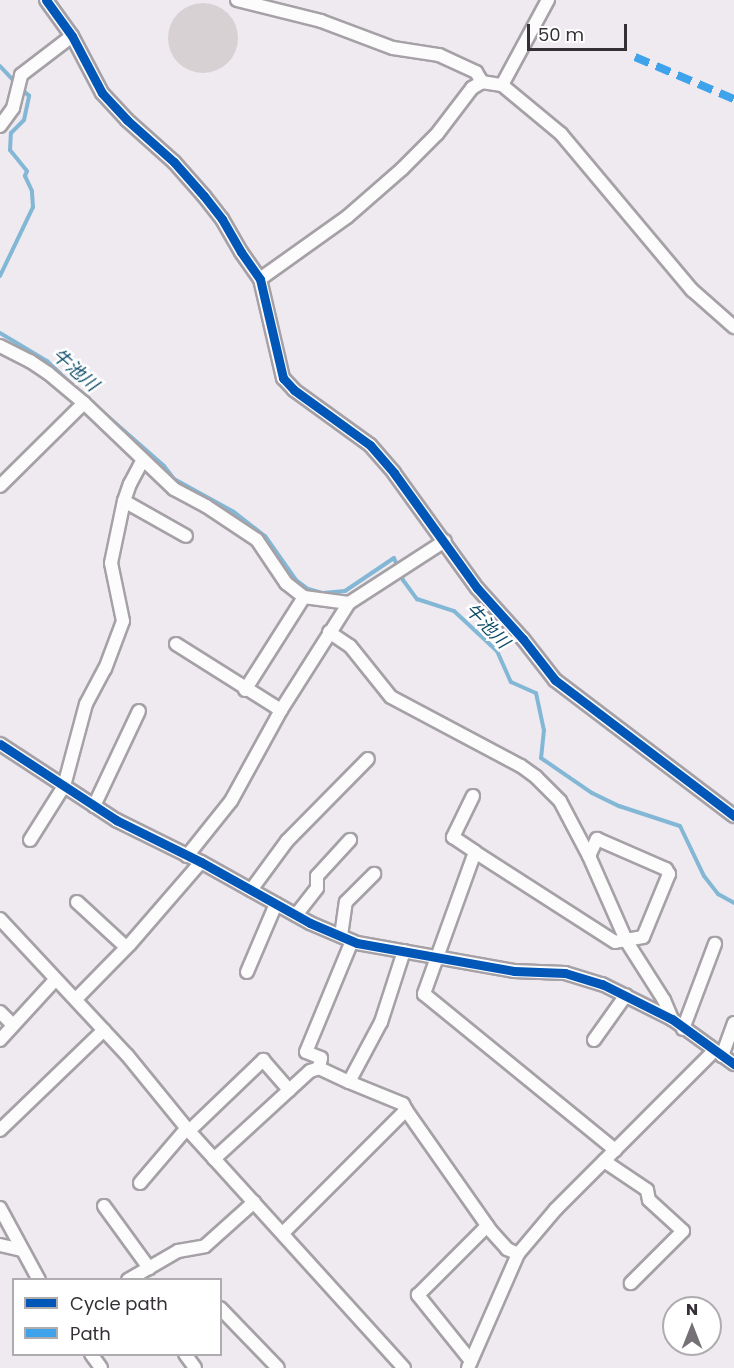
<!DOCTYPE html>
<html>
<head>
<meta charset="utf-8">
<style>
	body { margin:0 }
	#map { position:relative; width:734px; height:1368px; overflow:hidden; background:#efe9f0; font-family:Poppins,"Noto Sans JP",sans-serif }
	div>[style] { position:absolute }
	.stream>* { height:4px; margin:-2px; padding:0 2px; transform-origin:2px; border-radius:2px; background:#83b7d6 }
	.building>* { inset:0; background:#d7d1d3 }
	.round { border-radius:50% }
	.roads { filter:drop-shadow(2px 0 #a5a1a6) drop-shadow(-2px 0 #a5a1a6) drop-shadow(0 2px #a5a1a6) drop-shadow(0 -2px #a5a1a6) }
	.street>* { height:12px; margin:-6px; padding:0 6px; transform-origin:6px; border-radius:6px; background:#fdfcfd }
	.quiet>* { height:8px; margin-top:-4px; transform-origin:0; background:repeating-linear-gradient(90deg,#3ea3eb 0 15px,transparent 0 23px) }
	.cycleway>* { height:9px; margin:-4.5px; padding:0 4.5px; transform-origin:4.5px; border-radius:4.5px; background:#0057b8 }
	span { translate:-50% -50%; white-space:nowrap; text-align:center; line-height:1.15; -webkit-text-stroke:5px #fff; paint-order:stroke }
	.water-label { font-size:18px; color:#0c4b67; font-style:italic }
	.legend { position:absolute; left:12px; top:1278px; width:210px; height:78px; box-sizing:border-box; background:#fff; border:2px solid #aeacae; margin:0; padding:8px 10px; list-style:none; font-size:18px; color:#343035 }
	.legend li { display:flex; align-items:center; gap:12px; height:30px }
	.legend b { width:30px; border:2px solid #aeacae }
	.north { position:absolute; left:662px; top:1296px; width:60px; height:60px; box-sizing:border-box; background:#fff; border:2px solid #aeacae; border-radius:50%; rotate:0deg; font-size:16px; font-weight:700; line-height:24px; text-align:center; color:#343035 }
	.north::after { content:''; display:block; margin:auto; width:21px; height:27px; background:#757176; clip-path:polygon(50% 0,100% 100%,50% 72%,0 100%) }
	.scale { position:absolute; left:527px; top:24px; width:100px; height:27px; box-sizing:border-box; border:3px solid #343035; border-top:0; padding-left:8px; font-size:18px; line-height:21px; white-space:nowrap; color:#343035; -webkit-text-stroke:4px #fff; paint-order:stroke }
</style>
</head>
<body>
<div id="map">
	<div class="stream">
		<i style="left:0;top:66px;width:23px;rotate:47deg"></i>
		<i style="left:0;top:276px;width:76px;rotate:-64.4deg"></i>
		<i style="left:33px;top:207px;width:16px;rotate:-94deg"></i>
		<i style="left:32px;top:191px;width:17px;rotate:-115deg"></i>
		<i style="left:25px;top:176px;width:5px;rotate:-68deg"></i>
		<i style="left:27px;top:171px;width:27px;rotate:-129deg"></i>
		<i style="left:10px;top:150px;width:17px;rotate:-87deg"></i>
		<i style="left:11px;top:133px;width:18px;rotate:-45deg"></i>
		<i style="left:24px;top:120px;width:25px;rotate:-78deg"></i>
		<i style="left:29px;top:96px;width:11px;rotate:-135deg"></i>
		<i style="left:0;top:333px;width:55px;rotate:30.8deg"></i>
		<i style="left:47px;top:361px;width:50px;rotate:43.4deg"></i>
		<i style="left:89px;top:400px;width:100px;rotate:41.3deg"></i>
		<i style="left:164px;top:466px;width:16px;rotate:52deg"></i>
		<i style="left:174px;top:479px;width:68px;rotate:28.8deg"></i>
		<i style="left:234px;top:512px;width:39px;rotate:38deg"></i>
		<i style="left:265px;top:536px;width:54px;rotate:54.8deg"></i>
		<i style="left:296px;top:580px;width:15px;rotate:37deg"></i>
		<i style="left:308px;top:589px;width:16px;rotate:15deg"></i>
		<i style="left:323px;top:593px;width:22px;rotate:-5deg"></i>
		<i style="left:345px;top:591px;width:59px;rotate:-34deg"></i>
		<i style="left:394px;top:558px;width:24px;rotate:68deg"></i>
		<i style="left:403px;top:580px;width:24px;rotate:54deg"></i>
		<i style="left:417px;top:599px;width:39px;rotate:18deg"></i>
		<i style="left:454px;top:611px;width:59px;rotate:42.9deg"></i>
		<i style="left:497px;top:651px;width:34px;rotate:66deg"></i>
		<i style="left:511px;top:682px;width:27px;rotate:24deg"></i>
		<i style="left:536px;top:693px;width:38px;rotate:78deg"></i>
		<i style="left:544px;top:730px;width:28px;rotate:96deg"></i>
		<i style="left:541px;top:758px;width:62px;rotate:34.5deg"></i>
		<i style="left:592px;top:793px;width:30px;rotate:26deg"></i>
		<i style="left:619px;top:806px;width:64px;rotate:18.2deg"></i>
		<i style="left:680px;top:826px;width:55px;rotate:64.4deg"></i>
		<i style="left:704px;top:876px;width:23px;rotate:52deg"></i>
		<i style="left:718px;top:894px;width:18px;rotate:29deg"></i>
	</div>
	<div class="building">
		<i class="round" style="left:168px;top:3px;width:70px;height:70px"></i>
	</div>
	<div class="roads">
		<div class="street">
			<i style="left:46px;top:0;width:44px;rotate:54.2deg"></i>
			<i style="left:72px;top:36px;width:64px;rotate:62.2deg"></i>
			<i style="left:102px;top:93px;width:37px;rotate:47deg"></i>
			<i style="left:127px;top:120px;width:63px;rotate:41.8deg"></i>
			<i style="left:174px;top:162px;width:45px;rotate:48.6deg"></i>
			<i style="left:204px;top:196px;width:29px;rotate:52deg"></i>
			<i style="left:222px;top:219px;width:38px;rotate:60deg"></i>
			<i style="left:241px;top:252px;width:33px;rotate:55deg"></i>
			<i style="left:260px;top:279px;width:102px;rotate:76.9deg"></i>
			<i style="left:283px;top:378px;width:16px;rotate:47deg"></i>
			<i style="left:294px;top:390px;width:94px;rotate:35.9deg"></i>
			<i style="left:370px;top:445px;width:37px;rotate:49deg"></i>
			<i style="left:394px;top:473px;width:142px;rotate:54.2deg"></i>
			<i style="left:477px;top:588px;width:69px;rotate:48deg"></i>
			<i style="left:523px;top:639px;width:52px;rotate:52deg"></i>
			<i style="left:555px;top:680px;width:225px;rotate:37.2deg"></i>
			<i style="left:237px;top:0;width:87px;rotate:14deg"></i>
			<i style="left:321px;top:21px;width:77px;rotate:20.6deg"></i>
			<i style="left:393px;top:48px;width:47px;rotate:8.7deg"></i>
			<i style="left:439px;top:55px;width:41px;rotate:24.7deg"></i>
			<i style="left:476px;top:72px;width:12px;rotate:59deg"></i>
			<i style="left:502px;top:85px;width:97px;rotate:-61.6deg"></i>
			<i style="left:0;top:126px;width:22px;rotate:-54deg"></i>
			<i style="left:13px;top:108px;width:34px;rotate:-76deg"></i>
			<i style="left:21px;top:75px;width:64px;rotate:-37.4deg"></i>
			<i style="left:260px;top:279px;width:107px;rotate:-35.5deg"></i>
			<i style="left:347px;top:217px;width:73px;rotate:-41.1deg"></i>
			<i style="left:402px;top:169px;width:49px;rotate:-45deg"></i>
			<i style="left:437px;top:134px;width:58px;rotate:-52.7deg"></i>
			<i style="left:472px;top:88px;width:12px;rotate:-31deg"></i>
			<i style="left:482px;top:82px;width:20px;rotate:9deg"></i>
			<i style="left:502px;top:85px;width:77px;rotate:39.7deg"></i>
			<i style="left:561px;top:134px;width:204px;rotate:50deg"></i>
			<i style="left:692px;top:290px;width:56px;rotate:41.4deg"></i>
			<i style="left:0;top:346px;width:34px;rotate:27deg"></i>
			<i style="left:30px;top:361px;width:22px;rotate:34deg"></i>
			<i style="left:48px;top:373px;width:47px;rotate:39.8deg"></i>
			<i style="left:84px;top:403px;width:124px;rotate:43.7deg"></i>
			<i style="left:174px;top:489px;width:36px;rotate:28deg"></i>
			<i style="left:206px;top:506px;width:61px;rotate:33.7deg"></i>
			<i style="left:257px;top:540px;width:52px;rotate:56deg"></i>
			<i style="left:286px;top:583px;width:23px;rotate:38deg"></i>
			<i style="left:304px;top:597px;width:45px;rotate:7.6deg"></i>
			<i style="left:0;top:486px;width:118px;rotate:-44.7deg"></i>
			<i style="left:124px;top:501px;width:71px;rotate:29.4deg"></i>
			<i style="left:329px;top:632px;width:25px;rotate:34deg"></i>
			<i style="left:350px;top:646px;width:65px;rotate:51.2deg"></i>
			<i style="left:391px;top:697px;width:147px;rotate:28deg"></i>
			<i style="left:521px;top:766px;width:19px;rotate:36deg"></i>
			<i style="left:536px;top:777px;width:34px;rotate:45deg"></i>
			<i style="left:560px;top:801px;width:62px;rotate:62.2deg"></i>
			<i style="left:589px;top:856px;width:94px;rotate:66.2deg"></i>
			<i style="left:627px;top:942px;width:69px;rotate:57.5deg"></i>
			<i style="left:664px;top:1000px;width:21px;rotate:67deg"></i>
			<i style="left:176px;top:644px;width:124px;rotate:32.2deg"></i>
			<i style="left:245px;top:690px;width:110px;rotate:-57.6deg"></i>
			<i style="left:0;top:744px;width:139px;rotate:33.2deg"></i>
			<i style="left:116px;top:820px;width:95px;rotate:26.3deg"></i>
			<i style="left:201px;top:862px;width:125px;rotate:29.2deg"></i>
			<i style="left:310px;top:923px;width:51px;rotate:23.1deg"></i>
			<i style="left:357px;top:943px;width:159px;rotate:10.1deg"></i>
			<i style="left:514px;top:971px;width:51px;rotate:2.2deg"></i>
			<i style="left:565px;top:973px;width:39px;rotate:17deg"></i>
			<i style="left:602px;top:984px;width:78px;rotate:26.6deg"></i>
			<i style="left:672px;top:1019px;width:77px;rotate:36deg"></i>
			<i style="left:473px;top:796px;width:46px;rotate:116deg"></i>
			<i style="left:453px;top:837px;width:27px;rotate:34deg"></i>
			<i style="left:94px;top:806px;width:105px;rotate:-64.7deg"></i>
			<i style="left:30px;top:840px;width:64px;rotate:-57.8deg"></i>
			<i style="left:64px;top:786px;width:85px;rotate:-75deg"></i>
			<i style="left:86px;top:704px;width:40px;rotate:-62deg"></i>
			<i style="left:105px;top:669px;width:51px;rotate:-69.4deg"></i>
			<i style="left:123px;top:621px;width:59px;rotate:-101.7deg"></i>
			<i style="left:111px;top:563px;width:63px;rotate:-78.2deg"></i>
			<i style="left:124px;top:501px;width:18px;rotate:-71deg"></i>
			<i style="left:130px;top:484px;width:27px;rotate:-62deg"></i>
			<i style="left:187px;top:856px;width:70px;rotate:-51.3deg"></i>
			<i style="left:231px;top:801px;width:104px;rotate:-61.2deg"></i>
			<i style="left:281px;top:710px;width:127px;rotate:-57.6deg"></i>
			<i style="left:349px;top:603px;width:114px;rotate:-32.9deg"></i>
			<i style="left:589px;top:856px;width:19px;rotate:-65deg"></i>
			<i style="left:597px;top:839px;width:75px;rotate:23.5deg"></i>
			<i style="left:666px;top:869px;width:6px;rotate:59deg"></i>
			<i style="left:669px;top:874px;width:68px;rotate:112.4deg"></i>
			<i style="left:643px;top:937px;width:28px;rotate:170deg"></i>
			<i style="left:615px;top:942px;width:166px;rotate:-147.3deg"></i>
			<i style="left:475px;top:852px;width:151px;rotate:109.8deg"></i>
			<i style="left:424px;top:994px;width:247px;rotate:39.2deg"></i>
			<i style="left:251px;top:890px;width:61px;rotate:-53.7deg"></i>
			<i style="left:287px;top:841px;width:115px;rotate:-45.4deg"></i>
			<i style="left:77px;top:902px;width:67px;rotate:42.6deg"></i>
			<i style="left:296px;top:915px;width:34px;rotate:-52deg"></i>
			<i style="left:317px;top:888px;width:12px;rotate:-90deg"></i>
			<i style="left:317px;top:876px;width:49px;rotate:-47.5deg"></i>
			<i style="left:0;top:919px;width:186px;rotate:47deg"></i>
			<i style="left:127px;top:1055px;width:98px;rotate:50.8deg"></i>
			<i style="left:189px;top:1131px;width:320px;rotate:47.8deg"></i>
			<i style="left:341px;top:936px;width:34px;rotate:-82deg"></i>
			<i style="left:346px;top:902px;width:40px;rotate:-45deg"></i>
			<i style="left:404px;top:951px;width:75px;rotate:107.9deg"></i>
			<i style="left:381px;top:1022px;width:68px;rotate:118.1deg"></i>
			<i style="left:349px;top:1082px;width:58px;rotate:22.2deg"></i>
			<i style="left:403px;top:1104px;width:7px;rotate:63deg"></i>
			<i style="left:247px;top:972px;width:74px;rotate:-66.9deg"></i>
			<i style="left:76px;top:999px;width:77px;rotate:-45.5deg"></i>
			<i style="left:130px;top:944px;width:108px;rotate:-49.1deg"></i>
			<i style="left:0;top:1012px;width:18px;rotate:45deg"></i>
			<i style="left:683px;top:1029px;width:91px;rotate:-69.4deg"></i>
			<i style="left:0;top:1040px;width:81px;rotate:-47.5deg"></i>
			<i style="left:594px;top:1040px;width:55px;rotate:-54.6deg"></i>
			<i style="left:722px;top:1056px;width:35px;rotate:-70deg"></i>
			<i style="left:319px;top:1068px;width:10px;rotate:-79deg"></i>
			<i style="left:321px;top:1058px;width:16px;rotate:-158deg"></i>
			<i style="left:306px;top:1052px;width:120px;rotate:-67.5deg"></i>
			<i style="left:0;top:1130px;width:144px;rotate:-43.9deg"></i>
			<i style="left:189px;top:1131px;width:103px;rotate:-43.8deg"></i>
			<i style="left:263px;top:1060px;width:40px;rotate:49deg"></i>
			<i style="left:214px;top:1159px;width:130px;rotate:-42.5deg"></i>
			<i style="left:310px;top:1071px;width:9px;rotate:-18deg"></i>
			<i style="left:319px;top:1068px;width:33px;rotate:25deg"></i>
			<i style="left:604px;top:1161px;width:52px;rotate:34deg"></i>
			<i style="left:647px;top:1190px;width:10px;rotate:79deg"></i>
			<i style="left:649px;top:1200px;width:46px;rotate:42.4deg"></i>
			<i style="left:683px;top:1231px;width:74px;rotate:135deg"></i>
			<i style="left:140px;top:1183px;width:72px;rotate:-49.5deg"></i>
			<i style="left:104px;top:1206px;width:77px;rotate:54deg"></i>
			<i style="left:0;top:1208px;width:82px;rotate:61.6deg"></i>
			<i style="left:283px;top:1233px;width:174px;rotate:-45deg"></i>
			<i style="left:406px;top:1110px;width:148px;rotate:54.9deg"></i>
			<i style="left:491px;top:1231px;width:24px;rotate:48deg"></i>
			<i style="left:507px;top:1249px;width:12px;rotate:24deg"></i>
			<i style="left:0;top:1245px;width:22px;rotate:13deg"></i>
			<i style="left:128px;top:1280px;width:58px;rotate:-30.1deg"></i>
			<i style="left:178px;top:1251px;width:27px;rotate:-10deg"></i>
			<i style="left:205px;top:1246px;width:66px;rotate:-41.9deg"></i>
			<i style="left:220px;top:1308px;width:83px;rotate:46deg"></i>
			<i style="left:91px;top:1354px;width:17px;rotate:54deg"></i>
			<i style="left:185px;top:1354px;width:17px;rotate:54deg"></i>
			<i style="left:471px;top:1361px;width:85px;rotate:-128.8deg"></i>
			<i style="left:418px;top:1295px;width:98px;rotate:-45deg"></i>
			<i style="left:468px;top:1368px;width:124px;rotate:-66.3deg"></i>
			<i style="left:518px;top:1254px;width:59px;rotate:-49.8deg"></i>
			<i style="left:556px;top:1209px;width:223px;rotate:-45deg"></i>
		</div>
	</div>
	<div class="quiet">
		<i style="left:635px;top:57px;width:108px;rotate:23deg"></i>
	</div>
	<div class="cycleway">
		<i style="left:46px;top:0;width:44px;rotate:54.2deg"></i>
		<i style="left:72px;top:36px;width:64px;rotate:62.2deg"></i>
		<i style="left:102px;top:93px;width:37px;rotate:47deg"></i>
		<i style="left:127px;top:120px;width:63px;rotate:41.8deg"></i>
		<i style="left:174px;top:162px;width:45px;rotate:48.6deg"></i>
		<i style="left:204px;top:196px;width:29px;rotate:52deg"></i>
		<i style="left:222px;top:219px;width:38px;rotate:60deg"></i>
		<i style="left:241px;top:252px;width:33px;rotate:55deg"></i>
		<i style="left:260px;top:279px;width:102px;rotate:76.9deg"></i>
		<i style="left:283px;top:378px;width:16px;rotate:47deg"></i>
		<i style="left:294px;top:390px;width:94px;rotate:35.9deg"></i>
		<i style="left:370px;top:445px;width:37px;rotate:49deg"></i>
		<i style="left:394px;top:473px;width:142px;rotate:54.2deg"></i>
		<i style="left:477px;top:588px;width:69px;rotate:48deg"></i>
		<i style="left:523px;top:639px;width:52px;rotate:52deg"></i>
		<i style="left:555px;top:680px;width:225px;rotate:37.2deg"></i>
		<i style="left:0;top:744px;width:139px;rotate:33.2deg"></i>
		<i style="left:116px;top:820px;width:95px;rotate:26.3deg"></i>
		<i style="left:201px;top:862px;width:125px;rotate:29.2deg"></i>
		<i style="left:310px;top:923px;width:51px;rotate:23.1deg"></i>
		<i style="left:357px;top:943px;width:159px;rotate:10.1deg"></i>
		<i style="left:514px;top:971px;width:51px;rotate:2.2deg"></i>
		<i style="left:565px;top:973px;width:39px;rotate:17deg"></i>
		<i style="left:602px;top:984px;width:78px;rotate:26.6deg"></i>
		<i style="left:672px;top:1019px;width:77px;rotate:36deg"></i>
	</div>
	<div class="water-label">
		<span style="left:75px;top:370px;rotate:41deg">牛池川</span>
		<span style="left:487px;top:626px;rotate:46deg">牛池川</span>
	</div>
	<ul class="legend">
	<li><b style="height:8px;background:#0057b8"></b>Cycle path</li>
	<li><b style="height:8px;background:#3ea3eb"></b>Path</li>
	</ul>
	<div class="north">N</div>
	<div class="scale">50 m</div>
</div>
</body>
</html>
